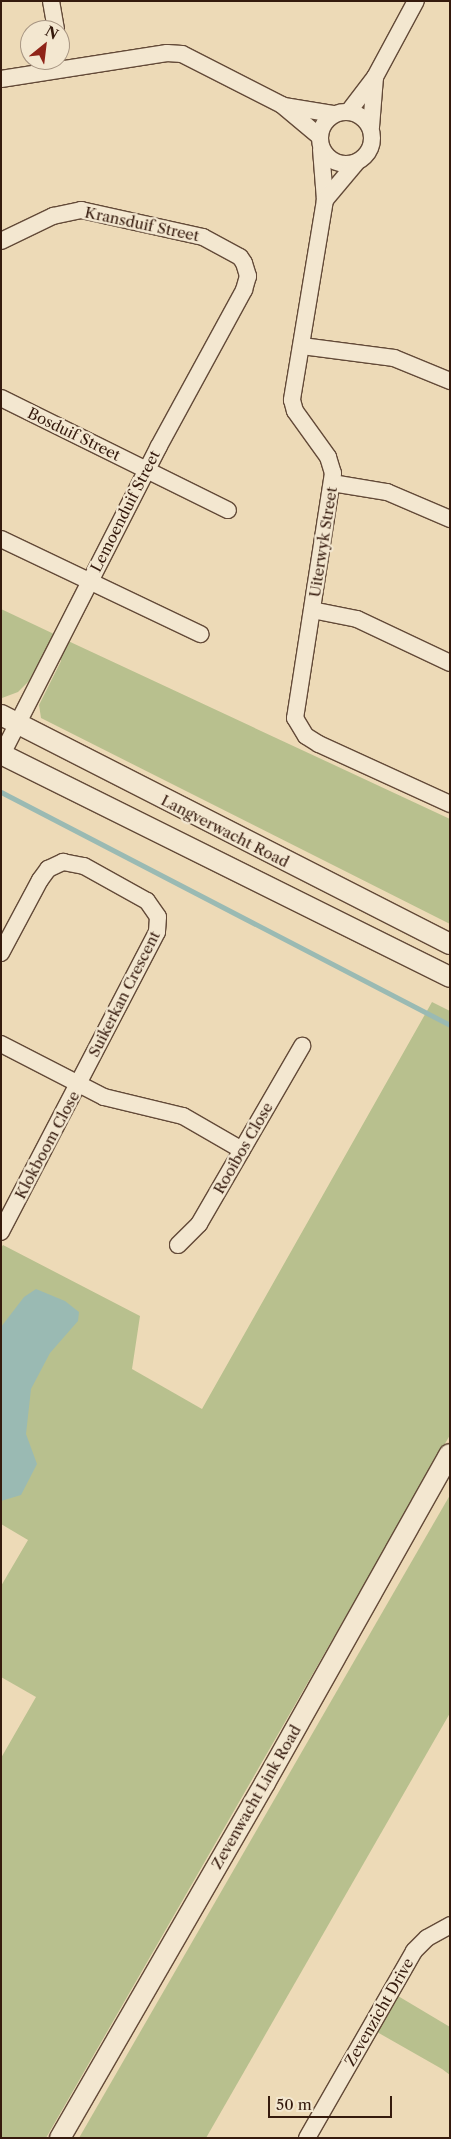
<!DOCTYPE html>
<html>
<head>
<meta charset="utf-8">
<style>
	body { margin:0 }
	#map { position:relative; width:451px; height:2139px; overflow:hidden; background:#eddab7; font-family:"Libre Caslon Text",serif }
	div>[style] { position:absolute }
	.green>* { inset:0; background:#b8c08e }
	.water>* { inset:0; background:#9abab3 }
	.stream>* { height:5px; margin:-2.5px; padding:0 2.5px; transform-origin:2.5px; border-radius:2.5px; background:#9abab3 }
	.roads { filter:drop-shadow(1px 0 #634a38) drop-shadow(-1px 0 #634a38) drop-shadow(0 1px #634a38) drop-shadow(0 -1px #634a38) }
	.minor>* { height:16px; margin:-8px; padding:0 8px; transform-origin:8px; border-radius:8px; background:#f3e7d0 }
	.minor>.ring { margin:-8px; padding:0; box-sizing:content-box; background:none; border:16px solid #f3e7d0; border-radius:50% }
	.tertiary>* { height:20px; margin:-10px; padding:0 10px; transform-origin:10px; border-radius:10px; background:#f3e7d0 }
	span { translate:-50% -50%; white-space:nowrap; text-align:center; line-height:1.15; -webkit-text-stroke:4.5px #f3e7d0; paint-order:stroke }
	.street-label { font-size:15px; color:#351a0d }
	.frame { position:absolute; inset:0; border:2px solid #351a0d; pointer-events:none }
	.north { position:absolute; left:20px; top:20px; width:50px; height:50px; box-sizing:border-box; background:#f3e7d0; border:1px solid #a79582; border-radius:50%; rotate:29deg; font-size:14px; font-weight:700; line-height:20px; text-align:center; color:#351a0d }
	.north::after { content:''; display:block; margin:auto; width:18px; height:22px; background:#8f2418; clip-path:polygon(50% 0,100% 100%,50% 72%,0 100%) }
	.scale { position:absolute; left:268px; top:2096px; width:124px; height:22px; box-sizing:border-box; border:2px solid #351a0d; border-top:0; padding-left:6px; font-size:15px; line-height:18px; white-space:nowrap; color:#351a0d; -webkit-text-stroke:4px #f3e7d0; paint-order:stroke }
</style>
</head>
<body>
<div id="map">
	<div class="green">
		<i style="clip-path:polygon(1px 609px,54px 634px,29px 681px,18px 692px,2px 698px)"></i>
		<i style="clip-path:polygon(66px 640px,450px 819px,450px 924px,41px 718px,39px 705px,61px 661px,60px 651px)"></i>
		<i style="clip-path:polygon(432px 1002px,450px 1011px,450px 1435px,46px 2138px,1px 2138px,1px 1758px,36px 1697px,1px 1677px,1px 1586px,28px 1540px,1px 1524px,1px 1248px,3px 1245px,140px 1316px,132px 1369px,202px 1409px)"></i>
		<i style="clip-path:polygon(450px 1495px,450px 1713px,206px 2138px,79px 2138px)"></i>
		<i style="clip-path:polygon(398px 1996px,450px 2027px,450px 2075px,442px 2069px,377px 2032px)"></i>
	</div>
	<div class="water">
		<i style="clip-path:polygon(36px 1289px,65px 1301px,79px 1312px,78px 1321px,50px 1353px,31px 1389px,26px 1434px,37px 1464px,21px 1495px,1px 1501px,1px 1327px,24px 1297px)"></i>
	</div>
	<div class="stream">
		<i style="left:1px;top:792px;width:506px;rotate:27.43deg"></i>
	</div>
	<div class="roads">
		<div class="minor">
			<i style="left:51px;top:1px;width:29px;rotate:80deg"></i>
			<i style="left:1px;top:79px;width:168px;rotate:-8.9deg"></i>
			<i style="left:167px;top:53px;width:15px;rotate:4deg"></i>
			<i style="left:182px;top:54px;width:112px;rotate:27deg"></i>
			<i style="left:282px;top:105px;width:48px;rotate:40deg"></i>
			<i style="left:284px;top:106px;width:51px;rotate:9.1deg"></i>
			<i style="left:349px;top:111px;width:43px;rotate:-52.6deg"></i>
			<i style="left:375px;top:77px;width:86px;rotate:-61.7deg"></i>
			<i class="ring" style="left:320px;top:112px;width:36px;height:36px"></i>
			<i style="left:371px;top:127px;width:50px;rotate:-85.4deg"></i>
			<i style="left:321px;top:149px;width:51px;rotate:85.5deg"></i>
			<i style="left:325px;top:200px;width:203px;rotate:99.4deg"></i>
			<i style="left:292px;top:400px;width:11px;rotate:75deg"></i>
			<i style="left:295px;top:411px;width:57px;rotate:54.3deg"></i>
			<i style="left:328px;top:457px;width:17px;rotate:73deg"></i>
			<i style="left:333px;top:473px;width:248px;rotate:98.8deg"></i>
			<i style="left:295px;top:718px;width:21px;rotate:59deg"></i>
			<i style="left:306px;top:736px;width:15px;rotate:32deg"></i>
			<i style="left:319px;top:744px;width:144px;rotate:24.6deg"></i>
			<i style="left:325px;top:200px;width:48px;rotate:-50deg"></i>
			<i style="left:1px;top:241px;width:58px;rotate:-25.7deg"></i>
			<i style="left:53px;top:216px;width:29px;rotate:-12deg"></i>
			<i style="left:81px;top:210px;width:125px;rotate:12.5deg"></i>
			<i style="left:203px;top:237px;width:42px;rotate:28.4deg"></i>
			<i style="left:240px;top:257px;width:7px;rotate:56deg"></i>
			<i style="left:244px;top:263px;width:14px;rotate:73deg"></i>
			<i style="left:248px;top:276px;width:15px;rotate:106deg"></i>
			<i style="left:244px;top:290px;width:178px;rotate:118.6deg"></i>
			<i style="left:159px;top:446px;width:346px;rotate:117deg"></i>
			<i style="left:302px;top:346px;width:93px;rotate:7.4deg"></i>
			<i style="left:394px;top:358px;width:61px;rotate:22.3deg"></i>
			<i style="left:1px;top:398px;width:253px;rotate:26.3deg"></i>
			<i style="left:332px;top:483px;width:56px;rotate:9.3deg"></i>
			<i style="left:387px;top:492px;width:69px;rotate:23.2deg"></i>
			<i style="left:1px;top:539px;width:221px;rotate:25.5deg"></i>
			<i style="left:312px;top:610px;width:46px;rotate:11.3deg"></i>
			<i style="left:357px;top:619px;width:103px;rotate:25.3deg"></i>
			<i style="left:1px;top:953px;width:83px;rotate:-61.9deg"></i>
			<i style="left:40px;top:880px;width:14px;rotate:-54deg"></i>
			<i style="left:48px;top:869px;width:17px;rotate:-25deg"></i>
			<i style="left:63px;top:862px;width:21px;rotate:11deg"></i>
			<i style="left:84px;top:866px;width:72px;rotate:29.1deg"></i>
			<i style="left:147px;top:901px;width:19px;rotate:55deg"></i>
			<i style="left:158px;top:917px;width:15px;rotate:94deg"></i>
			<i style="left:157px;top:932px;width:338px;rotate:117.5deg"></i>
			<i style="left:1px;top:1044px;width:116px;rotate:27.2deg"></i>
			<i style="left:104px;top:1097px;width:81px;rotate:13.5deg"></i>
			<i style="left:183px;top:1116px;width:68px;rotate:30deg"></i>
			<i style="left:178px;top:1245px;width:30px;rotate:-45deg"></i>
			<i style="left:199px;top:1224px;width:206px;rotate:-59.9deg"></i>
			<i style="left:307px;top:2138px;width:215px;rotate:-60.2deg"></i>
			<i style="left:414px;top:1951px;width:18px;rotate:-45deg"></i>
			<i style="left:427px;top:1938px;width:26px;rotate:-29deg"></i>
		</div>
		<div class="tertiary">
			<i style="left:1px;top:715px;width:504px;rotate:27.02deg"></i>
			<i style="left:1px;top:754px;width:501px;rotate:26.41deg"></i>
			<i style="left:60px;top:2138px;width:410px;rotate:-60deg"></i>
			<i style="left:265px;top:1783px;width:377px;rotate:-60.7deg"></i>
		</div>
	</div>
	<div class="street-label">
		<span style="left:142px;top:224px;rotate:12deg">Kransduif Street</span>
		<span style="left:74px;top:434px;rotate:26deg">Bosduif Street</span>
		<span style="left:125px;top:511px;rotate:-63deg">Lemoenduif Street</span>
		<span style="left:323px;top:542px;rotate:-81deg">Uiterwyk Street</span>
		<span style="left:225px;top:831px;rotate:27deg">Langverwacht Road</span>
		<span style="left:124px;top:994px;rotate:-63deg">Suikerkan Crescent</span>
		<span style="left:47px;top:1145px;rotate:-62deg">Klokboom Close</span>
		<span style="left:243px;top:1148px;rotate:-60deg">Rooibos Close</span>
		<span style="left:256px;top:1797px;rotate:-60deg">Zevenwacht Link Road</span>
		<span style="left:379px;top:2012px;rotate:-60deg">Zevenzicht Drive</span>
	</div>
	<div class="frame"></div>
	<div class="north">N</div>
	<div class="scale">50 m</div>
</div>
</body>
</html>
